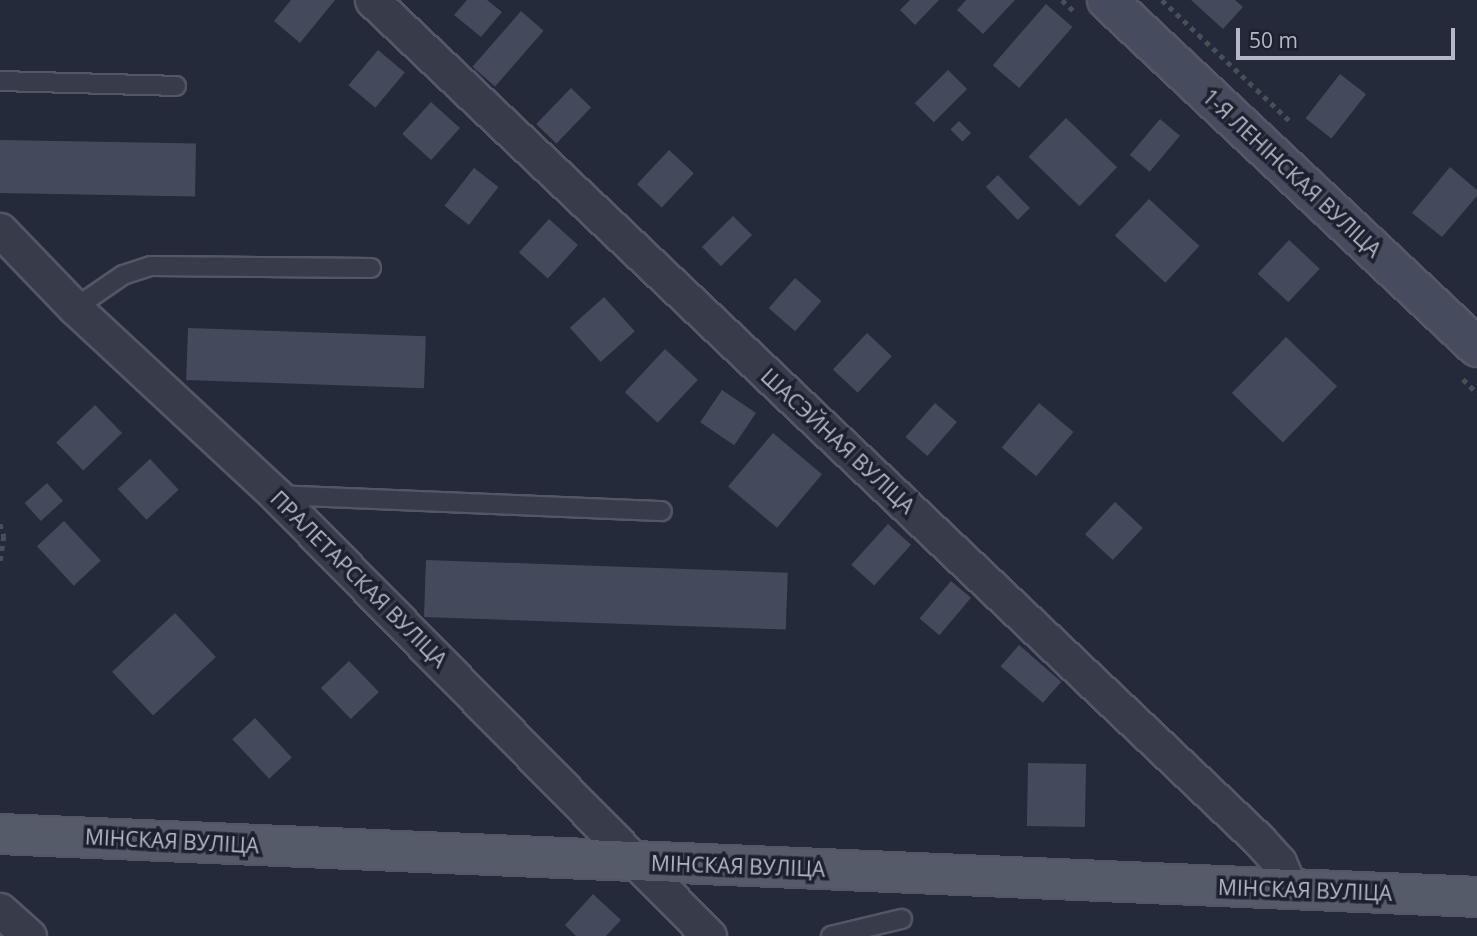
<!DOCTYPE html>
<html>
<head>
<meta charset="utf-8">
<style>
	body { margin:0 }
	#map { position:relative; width:1477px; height:936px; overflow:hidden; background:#242a3a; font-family:"Open Sans",sans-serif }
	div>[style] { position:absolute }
	.building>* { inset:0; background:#44495c; transform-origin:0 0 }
	.path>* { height:4.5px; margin-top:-2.25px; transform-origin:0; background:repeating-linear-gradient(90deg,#445258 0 5px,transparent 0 10px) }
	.roads { filter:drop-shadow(2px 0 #535765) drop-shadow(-2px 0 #535765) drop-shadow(0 2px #535765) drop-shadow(0 -2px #535765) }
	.lane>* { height:18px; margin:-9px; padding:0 9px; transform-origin:9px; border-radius:9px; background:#383c4a }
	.street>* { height:33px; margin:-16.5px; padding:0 16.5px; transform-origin:16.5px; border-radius:16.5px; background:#383c4a }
	.secondary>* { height:38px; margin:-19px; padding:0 19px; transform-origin:19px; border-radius:19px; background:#464b5d }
	.primary>* { height:38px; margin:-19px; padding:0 19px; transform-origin:19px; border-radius:19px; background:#565b6a }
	span { translate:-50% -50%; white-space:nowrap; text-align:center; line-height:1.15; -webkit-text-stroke:7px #1d212f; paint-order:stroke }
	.street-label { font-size:21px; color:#b3b7c6 }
	.scale { position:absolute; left:1236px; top:28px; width:219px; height:32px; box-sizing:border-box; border:4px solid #b3b7c6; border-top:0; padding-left:9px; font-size:21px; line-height:24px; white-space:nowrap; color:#b3b7c6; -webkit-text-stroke:5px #1d212f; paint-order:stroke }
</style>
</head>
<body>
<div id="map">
	<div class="building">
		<i style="clip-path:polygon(291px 0,335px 0,300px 43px,274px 21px)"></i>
		<i style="clip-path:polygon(467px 0,487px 0,502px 12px,481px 37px,454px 15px)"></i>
		<i style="clip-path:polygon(910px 0,939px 0,915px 25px,900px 10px)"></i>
		<i style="clip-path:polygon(966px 0,1015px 0,983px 34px,957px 10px)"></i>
		<i style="clip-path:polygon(1191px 0,1235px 0,1243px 7px,1223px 29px)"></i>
		<i style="left:1046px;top:4px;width:35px;height:81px;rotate:41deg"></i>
		<i style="left:521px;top:11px;width:30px;height:74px;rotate:41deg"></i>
		<i style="left:378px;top:50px;width:35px;height:46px;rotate:40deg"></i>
		<i style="left:948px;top:70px;width:27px;height:47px;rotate:45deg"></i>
		<i style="left:1340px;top:74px;width:33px;height:56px;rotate:38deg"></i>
		<i style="left:571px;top:88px;width:28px;height:50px;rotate:44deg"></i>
		<i style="left:431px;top:102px;width:39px;height:43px;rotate:42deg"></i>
		<i style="left:1066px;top:118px;width:71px;height:54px;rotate:44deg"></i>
		<i style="left:1160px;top:119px;width:26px;height:47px;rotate:40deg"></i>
		<i style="left:959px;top:121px;width:17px;height:12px;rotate:45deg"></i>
		<i style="left:0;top:140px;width:196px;height:53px;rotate:1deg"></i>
		<i style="left:669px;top:150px;width:34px;height:47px;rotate:43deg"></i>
		<i style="clip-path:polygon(1450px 167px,1477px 190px,1477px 196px,1442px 237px,1412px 213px)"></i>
		<i style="left:474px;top:168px;width:31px;height:48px;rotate:38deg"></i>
		<i style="left:998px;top:175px;width:46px;height:17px;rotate:46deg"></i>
		<i style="left:1149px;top:199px;width:69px;height:50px;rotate:43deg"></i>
		<i style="left:733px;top:216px;width:27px;height:44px;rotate:45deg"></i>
		<i style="left:549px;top:219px;width:39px;height:45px;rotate:42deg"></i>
		<i style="left:1289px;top:240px;width:42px;height:46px;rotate:43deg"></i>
		<i style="left:795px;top:278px;width:35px;height:40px;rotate:41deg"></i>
		<i style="left:604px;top:297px;width:46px;height:46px;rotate:48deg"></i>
		<i style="left:188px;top:328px;width:238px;height:52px;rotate:2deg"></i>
		<i style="left:867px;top:333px;width:34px;height:50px;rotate:43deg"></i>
		<i style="left:1286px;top:337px;width:71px;height:78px;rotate:44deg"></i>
		<i style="left:665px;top:349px;width:45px;height:59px;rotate:43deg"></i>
		<i style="left:722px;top:390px;width:41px;height:39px;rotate:34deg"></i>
		<i style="left:935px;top:403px;width:29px;height:45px;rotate:41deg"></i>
		<i style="left:1039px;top:403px;width:45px;height:58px;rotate:40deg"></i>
		<i style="left:95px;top:405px;width:39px;height:54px;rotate:46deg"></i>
		<i style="left:773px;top:433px;width:64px;height:70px;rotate:40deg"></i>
		<i style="left:150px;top:459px;width:42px;height:44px;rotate:47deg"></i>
		<i style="left:47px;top:483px;width:24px;height:30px;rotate:48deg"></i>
		<i style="left:1115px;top:502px;width:38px;height:44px;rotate:43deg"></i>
		<i style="left:64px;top:521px;width:54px;height:37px;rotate:47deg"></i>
		<i style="left:888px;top:524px;width:31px;height:55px;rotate:42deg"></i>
		<i style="left:426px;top:560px;width:362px;height:57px;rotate:2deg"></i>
		<i style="left:951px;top:581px;width:26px;height:49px;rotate:40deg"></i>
		<i style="left:175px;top:613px;width:60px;height:86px;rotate:47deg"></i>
		<i style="left:1019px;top:645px;width:56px;height:28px;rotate:41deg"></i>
		<i style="left:349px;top:661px;width:43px;height:39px;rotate:46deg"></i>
		<i style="left:255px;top:718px;width:54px;height:31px;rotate:47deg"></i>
		<i style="left:1028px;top:763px;width:58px;height:63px;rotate:1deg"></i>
		<i style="clip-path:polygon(593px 894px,621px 920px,606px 936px,576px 936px,565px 925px)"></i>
	</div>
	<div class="path">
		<i style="left:1062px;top:0;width:18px;rotate:43deg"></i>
		<i style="left:1162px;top:0;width:178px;rotate:43.4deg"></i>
		<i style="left:1463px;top:379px;width:20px;rotate:45deg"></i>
		<i style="left:0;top:524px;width:13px;rotate:72deg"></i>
		<i style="left:4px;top:536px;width:28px;rotate:98deg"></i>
	</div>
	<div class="roads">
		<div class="lane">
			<i style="left:0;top:81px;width:176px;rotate:1.6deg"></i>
			<i style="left:75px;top:308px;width:58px;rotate:-34.5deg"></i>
			<i style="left:123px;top:275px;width:29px;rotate:-18deg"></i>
			<i style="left:151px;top:266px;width:220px;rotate:0.5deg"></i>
			<i style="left:277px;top:495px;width:385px;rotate:2.4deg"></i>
			<i style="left:831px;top:936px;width:73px;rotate:-13.5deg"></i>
		</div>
		<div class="street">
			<i style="left:372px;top:0;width:1222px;rotate:43.44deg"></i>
			<i style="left:1259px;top:840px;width:30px;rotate:48deg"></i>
			<i style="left:1279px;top:862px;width:30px;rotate:67deg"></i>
			<i style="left:0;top:230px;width:108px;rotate:46.1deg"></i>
			<i style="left:75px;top:308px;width:275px;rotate:42.9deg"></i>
			<i style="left:276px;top:495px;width:618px;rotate:45.52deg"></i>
			<i style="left:0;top:910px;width:39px;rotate:42deg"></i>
		</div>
		<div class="secondary">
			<i style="left:1107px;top:0;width:507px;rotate:43.16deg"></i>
		</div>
		<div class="primary">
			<i style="left:0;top:834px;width:1478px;rotate:2.44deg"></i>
		</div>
	</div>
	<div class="street-label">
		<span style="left:1292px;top:173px;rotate:43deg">1-Я ЛЕНІНСКАЯ ВУЛІЦА</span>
		<span style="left:838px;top:441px;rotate:43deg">ШАСЭЙНАЯ ВУЛІЦА</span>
		<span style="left:359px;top:579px;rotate:45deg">ПРАЛЕТАРСКАЯ ВУЛІЦА</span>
		<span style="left:172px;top:841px;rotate:3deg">МІНСКАЯ ВУЛІЦА</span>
		<span style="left:738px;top:866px;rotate:2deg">МІНСКАЯ ВУЛІЦА</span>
		<span style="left:1305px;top:890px;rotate:2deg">МІНСКАЯ ВУЛІЦА</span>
	</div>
	<div class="scale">50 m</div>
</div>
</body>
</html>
